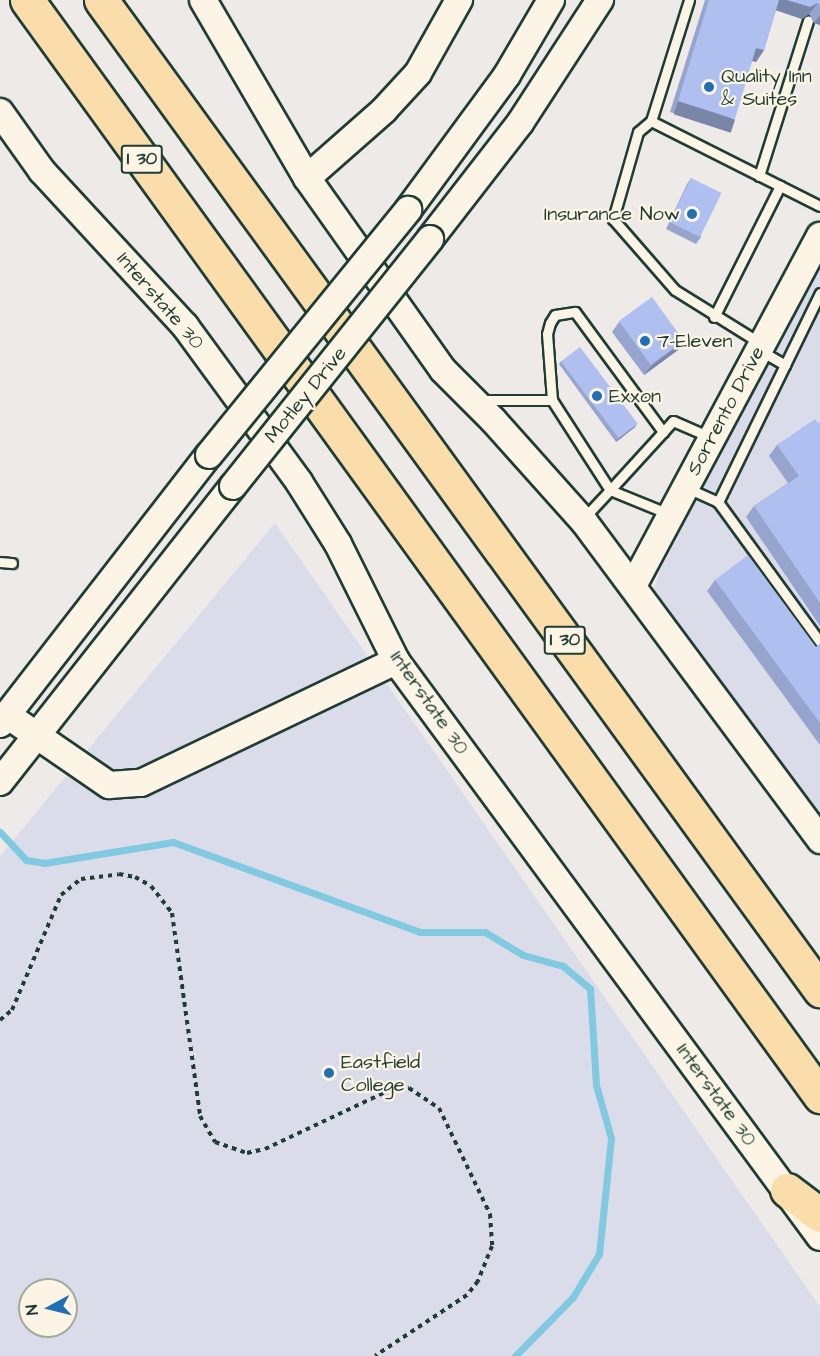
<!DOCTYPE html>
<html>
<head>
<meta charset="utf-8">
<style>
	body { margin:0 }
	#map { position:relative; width:820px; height:1356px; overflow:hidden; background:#edeae7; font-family:"Architects Daughter",sans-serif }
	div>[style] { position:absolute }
	.built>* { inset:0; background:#dadde9 }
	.stream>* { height:7px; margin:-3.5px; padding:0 3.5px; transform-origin:3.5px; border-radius:3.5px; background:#80c9e0 }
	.path>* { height:4px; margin-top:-2px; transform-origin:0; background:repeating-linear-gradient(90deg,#1f3d34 0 4.5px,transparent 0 9px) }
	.roads { filter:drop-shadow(2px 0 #1f3d34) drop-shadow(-2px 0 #1f3d34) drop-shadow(0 2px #1f3d34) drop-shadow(0 -2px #1f3d34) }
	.lane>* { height:9px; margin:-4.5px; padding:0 4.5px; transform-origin:4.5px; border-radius:4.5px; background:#fcf5e5 }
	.secondary>* { height:26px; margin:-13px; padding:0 13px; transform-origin:13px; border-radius:13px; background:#fcf5e5 }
	.highway>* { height:33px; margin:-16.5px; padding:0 16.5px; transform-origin:16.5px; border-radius:16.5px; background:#faddab }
	.bridges { filter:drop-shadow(2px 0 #1f3d34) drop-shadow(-2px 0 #1f3d34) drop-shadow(0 2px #1f3d34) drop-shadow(0 -2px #1f3d34) }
	.secondary-bridge>* { height:26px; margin:-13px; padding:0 13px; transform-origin:13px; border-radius:13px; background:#fcf5e5 }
	.wall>* { inset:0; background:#96a4ce }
	.shaded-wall>* { inset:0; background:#7a86a7; transform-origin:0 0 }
	.building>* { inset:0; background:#afbfef; transform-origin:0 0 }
	.dots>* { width:16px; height:16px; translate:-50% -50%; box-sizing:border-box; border:3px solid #fcf5e5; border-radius:50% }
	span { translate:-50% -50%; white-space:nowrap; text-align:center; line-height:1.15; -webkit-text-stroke:4.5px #fcf5e5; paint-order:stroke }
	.shield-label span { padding:2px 4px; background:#fcf5e5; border:2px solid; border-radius:4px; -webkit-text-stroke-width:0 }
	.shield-label { font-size:18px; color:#1f3d34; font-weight:700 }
	.poi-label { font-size:20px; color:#1f3d34 }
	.left { translate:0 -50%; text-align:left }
	.right { translate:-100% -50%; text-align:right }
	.street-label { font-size:20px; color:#1f3d34 }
	.north { position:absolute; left:18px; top:1278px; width:60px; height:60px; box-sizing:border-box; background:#fcf5e5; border:2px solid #a4ab9e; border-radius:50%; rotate:263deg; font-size:16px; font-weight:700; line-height:24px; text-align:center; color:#1f3d34 }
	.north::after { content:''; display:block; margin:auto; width:21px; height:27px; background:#1f6fb2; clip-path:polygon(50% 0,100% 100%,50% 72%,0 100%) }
</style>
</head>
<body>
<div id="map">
	<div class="built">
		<i style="clip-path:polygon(820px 262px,820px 820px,656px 602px,654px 590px,659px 573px)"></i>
		<i style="clip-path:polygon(evenodd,275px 523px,820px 1307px,820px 1356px,0 1356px,0 856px,275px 523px,30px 1290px,66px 1290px,66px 1326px,30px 1326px,30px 1290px)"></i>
	</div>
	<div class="stream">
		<i style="left:0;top:832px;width:38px;rotate:47deg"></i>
		<i style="left:26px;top:860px;width:18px;rotate:9deg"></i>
		<i style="left:44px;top:863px;width:131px;rotate:-9.2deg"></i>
		<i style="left:173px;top:842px;width:263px;rotate:20deg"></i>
		<i style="left:420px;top:932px;width:65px"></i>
		<i style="left:485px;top:932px;width:44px;rotate:31.2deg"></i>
		<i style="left:523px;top:955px;width:41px;rotate:15.4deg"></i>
		<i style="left:563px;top:966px;width:35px;rotate:40deg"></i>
		<i style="left:590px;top:989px;width:96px;rotate:86.4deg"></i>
		<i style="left:596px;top:1085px;width:55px;rotate:74.2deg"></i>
		<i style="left:611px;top:1138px;width:117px;rotate:95.9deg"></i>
		<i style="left:599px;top:1254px;width:50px;rotate:121.2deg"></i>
		<i style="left:573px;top:1297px;width:83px;rotate:134.5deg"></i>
	</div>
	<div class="path">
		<i style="left:0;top:1020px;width:16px;rotate:-40deg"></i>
		<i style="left:12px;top:1010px;width:125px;rotate:-66.9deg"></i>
		<i style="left:61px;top:895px;width:26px;rotate:-39deg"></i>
		<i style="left:81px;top:879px;width:38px;rotate:-7deg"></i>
		<i style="left:119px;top:874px;width:16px;rotate:11deg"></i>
		<i style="left:135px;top:877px;width:18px;rotate:29deg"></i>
		<i style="left:151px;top:886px;width:34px;rotate:52deg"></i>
		<i style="left:172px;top:913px;width:205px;rotate:82.1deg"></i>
		<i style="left:200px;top:1116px;width:30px;rotate:60deg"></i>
		<i style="left:215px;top:1142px;width:34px;rotate:19deg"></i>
		<i style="left:247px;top:1153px;width:18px;rotate:-13deg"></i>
		<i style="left:265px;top:1149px;width:138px;rotate:-25.3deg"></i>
		<i style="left:390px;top:1090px;width:19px;rotate:-6deg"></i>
		<i style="left:409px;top:1088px;width:36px;rotate:34deg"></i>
		<i style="left:439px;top:1108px;width:118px;rotate:64.3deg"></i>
		<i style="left:490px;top:1214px;width:32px;rotate:86deg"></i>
		<i style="left:492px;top:1246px;width:38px;rotate:112deg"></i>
		<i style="left:478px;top:1281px;width:18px;rotate:128deg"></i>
		<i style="left:467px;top:1295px;width:110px;rotate:146.5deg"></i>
	</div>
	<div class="roads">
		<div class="lane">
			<i style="left:689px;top:0;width:127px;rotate:107.4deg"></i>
			<i style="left:651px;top:121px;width:17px;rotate:140deg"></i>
			<i style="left:638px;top:132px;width:91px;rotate:106deg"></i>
			<i style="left:613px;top:219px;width:94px;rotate:48.9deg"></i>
			<i style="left:675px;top:290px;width:100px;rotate:31.9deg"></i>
			<i style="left:651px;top:121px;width:189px;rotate:26.7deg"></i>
			<i style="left:759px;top:176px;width:163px;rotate:-72.5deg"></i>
			<i style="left:820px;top:293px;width:233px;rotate:116deg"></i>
			<i style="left:718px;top:502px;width:173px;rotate:53.9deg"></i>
			<i style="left:714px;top:317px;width:147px;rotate:-63.3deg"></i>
			<i style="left:761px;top:351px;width:28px;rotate:30deg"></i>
			<i style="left:478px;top:400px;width:74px"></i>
			<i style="left:552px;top:400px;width:107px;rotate:57.2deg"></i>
			<i style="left:610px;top:490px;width:38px;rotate:133deg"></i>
			<i style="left:552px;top:400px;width:66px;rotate:-94.3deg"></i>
			<i style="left:547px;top:334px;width:11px;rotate:-75deg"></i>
			<i style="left:550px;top:323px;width:9px;rotate:-58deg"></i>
			<i style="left:555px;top:315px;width:20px;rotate:-9deg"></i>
			<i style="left:575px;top:312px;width:149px;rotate:53.7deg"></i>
			<i style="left:687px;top:488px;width:34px;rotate:24deg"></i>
			<i style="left:669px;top:514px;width:64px;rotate:-157.9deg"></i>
			<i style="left:610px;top:490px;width:93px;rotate:-47.6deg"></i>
			<i style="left:673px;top:421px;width:40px;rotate:23.4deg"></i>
			<i style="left:0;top:562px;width:12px;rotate:5deg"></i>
		</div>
		<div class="secondary">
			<i style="left:203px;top:0;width:206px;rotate:59.7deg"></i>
			<i style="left:307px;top:178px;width:235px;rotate:54.7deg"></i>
			<i style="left:443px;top:370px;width:71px;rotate:45deg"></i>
			<i style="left:493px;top:420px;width:138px;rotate:48.2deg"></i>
			<i style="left:585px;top:523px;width:395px;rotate:53.4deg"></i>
			<i style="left:0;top:112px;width:72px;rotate:54.6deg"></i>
			<i style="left:42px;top:171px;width:211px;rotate:47.3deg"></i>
			<i style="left:185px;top:326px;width:193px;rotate:53.8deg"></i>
			<i style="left:299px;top:482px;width:73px;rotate:57.8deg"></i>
			<i style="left:338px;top:544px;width:131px;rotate:63.6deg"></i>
			<i style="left:396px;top:661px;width:715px;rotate:53.64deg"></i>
			<i style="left:307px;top:178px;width:103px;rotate:-41.4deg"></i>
			<i style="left:384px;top:110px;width:50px;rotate:-47.4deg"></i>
			<i style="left:418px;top:73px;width:84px;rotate:-60.7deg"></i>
			<i style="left:408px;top:210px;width:167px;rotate:-53.7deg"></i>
			<i style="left:507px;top:75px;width:87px;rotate:-59.6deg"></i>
			<i style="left:430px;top:239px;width:147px;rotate:-52.2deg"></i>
			<i style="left:520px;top:123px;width:147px;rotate:-57deg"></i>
			<i style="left:633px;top:586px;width:397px;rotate:-61.9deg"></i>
			<i style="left:7px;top:715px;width:124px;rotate:34.5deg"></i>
			<i style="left:109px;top:785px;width:32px;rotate:-4deg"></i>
			<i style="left:141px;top:783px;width:283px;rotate:-25.6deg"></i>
			<i style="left:0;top:724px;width:341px;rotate:-52.2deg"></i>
			<i style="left:0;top:782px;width:377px;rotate:-51.8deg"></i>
		</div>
		<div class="highway">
			<i style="left:27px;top:0;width:1353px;rotate:54.11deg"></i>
			<i style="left:101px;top:0;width:1224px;rotate:54.01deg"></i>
			<i style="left:787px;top:1190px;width:41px;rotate:37.1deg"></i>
		</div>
	</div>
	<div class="bridges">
		<div class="secondary-bridge">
			<i style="left:209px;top:455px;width:316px;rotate:-50.9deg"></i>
			<i style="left:233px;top:486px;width:316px;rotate:-51.4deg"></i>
		</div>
	</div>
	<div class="wall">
		<i style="clip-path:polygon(705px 0,820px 0,820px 25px,814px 23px,809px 14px,802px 19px,776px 10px,764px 50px,756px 62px,752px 61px,727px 130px,670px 112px)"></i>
		<i style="clip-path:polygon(691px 178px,701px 237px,696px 244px,666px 229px,687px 184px)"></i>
		<i style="clip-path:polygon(619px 322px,684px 341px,678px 350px,644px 375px,612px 332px)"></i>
		<i style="clip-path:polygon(561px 361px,635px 427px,616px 442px,559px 364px)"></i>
		<i style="clip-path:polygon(820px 422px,820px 626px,746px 517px,754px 506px,788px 483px,769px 456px,777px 445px)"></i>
		<i style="clip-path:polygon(715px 580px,816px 647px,820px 644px,820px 745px,707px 591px)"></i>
	</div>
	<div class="shaded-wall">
		<i style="clip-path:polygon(778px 0,787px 0,818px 3px,809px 14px,802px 19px,772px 9px)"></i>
		<i style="clip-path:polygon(820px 15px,820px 25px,814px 23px)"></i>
		<i style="clip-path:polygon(756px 48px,764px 50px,756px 62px,748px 60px)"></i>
		<i style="left:678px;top:101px;width:60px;height:14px;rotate:18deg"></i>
		<i style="clip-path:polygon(684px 341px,678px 350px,644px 375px,651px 366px)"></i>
		<i style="clip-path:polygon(637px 424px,635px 427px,616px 442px,618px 439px)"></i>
	</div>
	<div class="building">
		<i style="clip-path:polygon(709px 0,779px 0,764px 50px,756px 48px,735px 119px,678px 101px)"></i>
		<i style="clip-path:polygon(787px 0,820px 0,820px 7px,818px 3px,810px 7px)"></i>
		<i style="left:691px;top:178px;width:34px;height:49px;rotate:26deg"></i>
		<i style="left:652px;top:297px;width:54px;height:41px;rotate:54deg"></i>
		<i style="left:580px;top:347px;width:96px;height:24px;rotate:53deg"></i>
		<i style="clip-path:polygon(815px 419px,818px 423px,820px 422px,820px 603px,754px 506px,799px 476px,777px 445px)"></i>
		<i style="clip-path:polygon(748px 555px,816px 647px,820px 644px,820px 723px,715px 580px)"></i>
	</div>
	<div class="dots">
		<i style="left:709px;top:87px;background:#1f6fb2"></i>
		<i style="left:692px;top:214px;background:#1f6fb2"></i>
		<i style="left:645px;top:341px;background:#1f6fb2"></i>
		<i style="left:597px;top:396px;background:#1f6fb2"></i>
		<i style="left:329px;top:1073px;background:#1f6fb2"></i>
	</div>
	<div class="shield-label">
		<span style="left:142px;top:159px">I 30</span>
		<span style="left:565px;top:640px">I 30</span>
	</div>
	<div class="poi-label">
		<span class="left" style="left:721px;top:88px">Quality Inn<br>&amp; Suites</span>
		<span class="right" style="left:680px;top:214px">Insurance Now</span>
		<span class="left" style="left:657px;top:341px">7-Eleven</span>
		<span class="left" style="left:609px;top:396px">Exxon</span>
		<span class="left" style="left:341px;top:1074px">Eastfield<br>College</span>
	</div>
	<div class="street-label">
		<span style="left:160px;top:301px;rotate:49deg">Interstate 30</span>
		<span style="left:306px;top:395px;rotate:-51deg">Motley Drive</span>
		<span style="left:726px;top:411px;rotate:-62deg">Sorrento Drive</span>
		<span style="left:429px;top:703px;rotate:55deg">Interstate 30</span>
		<span style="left:716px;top:1095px;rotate:54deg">Interstate 30</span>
	</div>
	<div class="north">N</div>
</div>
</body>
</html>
